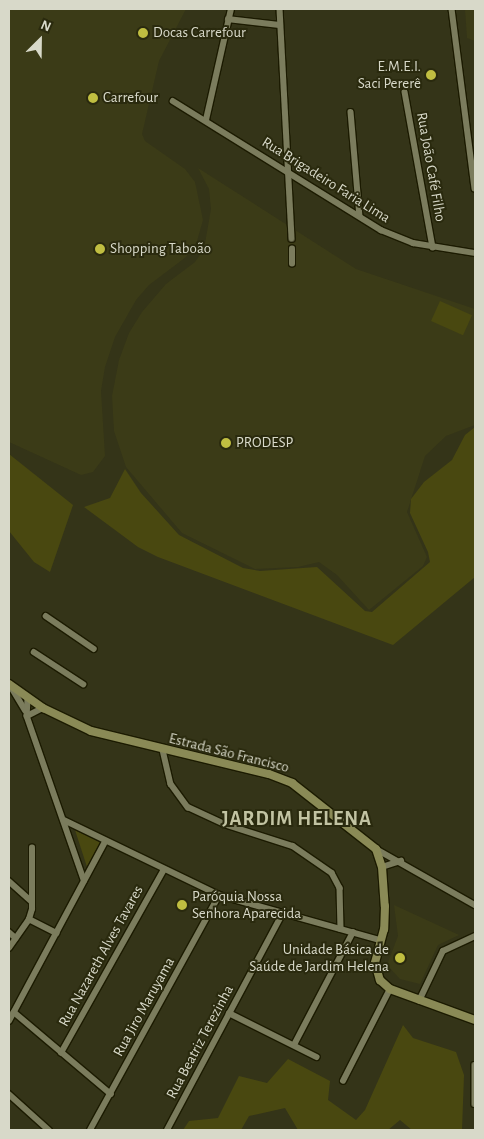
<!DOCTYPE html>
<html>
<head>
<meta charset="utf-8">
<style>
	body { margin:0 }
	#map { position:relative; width:484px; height:1139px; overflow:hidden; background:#343418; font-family:"Alegreya Sans",sans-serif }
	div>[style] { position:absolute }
	.built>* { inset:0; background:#3b3b17 }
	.green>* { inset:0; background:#494810; transform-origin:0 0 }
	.roads { filter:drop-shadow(1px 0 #1c1b01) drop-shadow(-1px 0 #1c1b01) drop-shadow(0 1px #1c1b01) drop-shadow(0 -1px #1c1b01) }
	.street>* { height:5.5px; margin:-2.75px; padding:0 2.75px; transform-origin:2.75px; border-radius:2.75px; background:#7b7c5d }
	.secondary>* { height:8px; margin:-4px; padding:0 4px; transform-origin:4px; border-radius:4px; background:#8a8a56 }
	.dots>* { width:14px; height:14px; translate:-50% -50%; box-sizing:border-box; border:2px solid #2a2a0e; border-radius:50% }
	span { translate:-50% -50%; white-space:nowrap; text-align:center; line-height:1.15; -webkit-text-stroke:4px #2a2a0e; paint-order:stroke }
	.poi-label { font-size:15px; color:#d8d9c9 }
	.left { translate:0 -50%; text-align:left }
	.right { translate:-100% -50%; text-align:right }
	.street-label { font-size:15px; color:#d8d9c9 }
	.district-label { font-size:20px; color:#c2c3a2; font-weight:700; letter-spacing:1px }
	.frame { position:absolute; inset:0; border:10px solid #d8d9c9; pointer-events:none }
	.north { position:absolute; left:15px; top:15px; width:50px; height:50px; -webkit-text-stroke:4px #2a2a0e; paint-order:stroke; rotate:23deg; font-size:14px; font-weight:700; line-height:20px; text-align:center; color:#d8d9c9 }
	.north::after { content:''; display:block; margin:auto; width:18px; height:22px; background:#d8d9c9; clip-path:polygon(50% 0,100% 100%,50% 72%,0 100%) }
</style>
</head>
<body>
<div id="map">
	<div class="built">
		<i style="clip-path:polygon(9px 9px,186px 9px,159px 61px,142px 134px,145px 141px,185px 169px,195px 182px,203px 220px,197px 241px,186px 257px,149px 285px,136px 300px,115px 337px,105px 367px,101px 391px,105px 456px,93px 472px,81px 475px,9px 442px)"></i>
		<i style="clip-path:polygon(465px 9px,475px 9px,475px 41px,467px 38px)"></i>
		<i style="clip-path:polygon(198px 168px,356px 269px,475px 309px,475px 425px,446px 436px,425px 456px,407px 512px,427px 557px,423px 566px,369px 610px,337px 575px,319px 562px,298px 567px,255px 569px,182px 533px,126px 467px,114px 431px,112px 396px,119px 360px,129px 333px,142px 312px,166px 284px,195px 262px,204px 249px,211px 209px,209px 189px)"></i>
		<i style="clip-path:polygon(394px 905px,459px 935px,438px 945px,420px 984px,400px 979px,387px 965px,398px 936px)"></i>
	</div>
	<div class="green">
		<i style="left:440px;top:301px;width:35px;height:22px;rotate:24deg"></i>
		<i style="clip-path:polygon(475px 427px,475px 577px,393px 645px,158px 557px,138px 547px,84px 507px,110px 498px,125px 469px,141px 493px,179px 535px,243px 568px,260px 571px,317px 567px,365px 611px,372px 612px,430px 562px,428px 552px,410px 513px,411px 499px,424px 482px,452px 460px,465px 435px)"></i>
		<i style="clip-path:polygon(9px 454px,73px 505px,50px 572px,34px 562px,9px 531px)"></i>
		<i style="clip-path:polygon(75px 830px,101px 843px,87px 867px)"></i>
		<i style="clip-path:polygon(403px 1025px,413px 1038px,456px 1052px,464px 1075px,462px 1130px,412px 1130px,400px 1120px,388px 1130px,298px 1130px,285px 1108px,249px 1116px,241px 1130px,183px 1130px,189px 1121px,218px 1118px,239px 1076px,267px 1083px,288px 1059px,330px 1081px,328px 1100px,356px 1120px,365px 1110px)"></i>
	</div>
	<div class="roads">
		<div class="street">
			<i style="left:280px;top:9px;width:230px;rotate:87deg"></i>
			<i style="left:452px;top:9px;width:181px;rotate:82.7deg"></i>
			<i style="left:228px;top:19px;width:51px;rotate:6.7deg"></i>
			<i style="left:405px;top:92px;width:158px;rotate:79.8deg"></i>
			<i style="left:173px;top:101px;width:245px;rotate:31.8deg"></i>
			<i style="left:381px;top:230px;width:35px;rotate:22deg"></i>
			<i style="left:413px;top:243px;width:63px;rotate:9.2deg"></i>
			<i style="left:351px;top:112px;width:104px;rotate:85.1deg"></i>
			<i style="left:206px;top:120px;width:114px;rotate:-77.3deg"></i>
			<i style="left:292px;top:264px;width:15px;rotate:-90deg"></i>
			<i style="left:46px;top:616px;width:58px;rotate:34.5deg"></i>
			<i style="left:34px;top:652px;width:59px;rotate:33.1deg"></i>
			<i style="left:12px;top:688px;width:26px;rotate:59deg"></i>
			<i style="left:28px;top:699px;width:17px;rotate:93deg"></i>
			<i style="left:27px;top:716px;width:174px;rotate:70.8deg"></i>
			<i style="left:27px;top:716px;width:18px;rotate:-27deg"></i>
			<i style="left:163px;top:750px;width:35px;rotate:77deg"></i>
			<i style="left:171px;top:784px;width:29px;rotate:54deg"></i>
			<i style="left:188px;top:807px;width:40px;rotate:25deg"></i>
			<i style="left:224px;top:824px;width:72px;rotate:17.7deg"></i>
			<i style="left:293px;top:846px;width:47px;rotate:34.7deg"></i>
			<i style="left:332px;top:873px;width:17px;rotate:62deg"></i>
			<i style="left:340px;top:888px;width:41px;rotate:88.6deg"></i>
			<i style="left:64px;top:820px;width:172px;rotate:25.8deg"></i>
			<i style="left:219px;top:895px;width:167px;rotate:15.6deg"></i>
			<i style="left:376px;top:849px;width:114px;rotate:29.5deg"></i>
			<i style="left:382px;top:867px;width:20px;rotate:-18deg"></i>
			<i style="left:9px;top:881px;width:31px;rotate:42deg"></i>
			<i style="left:29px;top:919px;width:31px;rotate:27deg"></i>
			<i style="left:9px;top:932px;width:9px;rotate:41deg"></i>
			<i style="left:9px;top:948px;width:35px;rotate:-55deg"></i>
			<i style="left:29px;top:919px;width:10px;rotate:-73deg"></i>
			<i style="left:32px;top:909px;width:61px;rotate:-90deg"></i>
			<i style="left:419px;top:1001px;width:55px;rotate:-64.4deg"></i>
			<i style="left:443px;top:951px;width:35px;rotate:-25deg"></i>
			<i style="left:14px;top:1012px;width:127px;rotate:40.2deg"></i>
			<i style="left:229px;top:1013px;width:98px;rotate:26.6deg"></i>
			<i style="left:9px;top:1021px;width:203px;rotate:-61.8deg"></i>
			<i style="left:294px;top:1045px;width:127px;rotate:-62.4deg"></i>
			<i style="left:61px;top:1053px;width:209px;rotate:-60.7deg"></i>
			<i style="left:475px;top:1065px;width:39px;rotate:90deg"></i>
			<i style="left:343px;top:1081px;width:103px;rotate:-62.9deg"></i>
			<i style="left:9px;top:1094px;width:54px;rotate:42deg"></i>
			<i style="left:90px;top:1130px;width:268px;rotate:-61.2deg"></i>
			<i style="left:167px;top:1130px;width:246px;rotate:-61.9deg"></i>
		</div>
		<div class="secondary">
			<i style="left:9px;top:684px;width:42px;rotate:35.2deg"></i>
			<i style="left:43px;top:708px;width:53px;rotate:25.6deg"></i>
			<i style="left:91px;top:731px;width:183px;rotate:13.6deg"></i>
			<i style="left:269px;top:774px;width:25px;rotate:21deg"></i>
			<i style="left:292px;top:783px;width:107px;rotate:38.2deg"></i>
			<i style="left:376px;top:849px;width:19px;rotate:72deg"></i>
			<i style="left:382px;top:867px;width:39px;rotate:86deg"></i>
			<i style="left:385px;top:906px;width:23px;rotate:92deg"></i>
			<i style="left:384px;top:929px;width:35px;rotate:105deg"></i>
			<i style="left:375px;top:963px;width:18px;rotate:74deg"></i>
			<i style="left:380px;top:980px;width:13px;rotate:42deg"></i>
			<i style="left:390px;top:989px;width:90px;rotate:20deg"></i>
		</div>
	</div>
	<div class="dots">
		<i style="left:143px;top:33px;background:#c0be41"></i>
		<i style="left:431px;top:75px;background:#c0be41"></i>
		<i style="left:93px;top:98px;background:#c0be41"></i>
		<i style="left:100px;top:249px;background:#c0be41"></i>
		<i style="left:226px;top:443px;background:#c0be41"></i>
		<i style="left:182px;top:905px;background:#c0be41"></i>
		<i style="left:400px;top:958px;background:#c0be41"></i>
	</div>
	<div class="poi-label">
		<span class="left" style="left:153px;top:33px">Docas Carrefour</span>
		<span class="right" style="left:421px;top:75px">E.M.E.I.<br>Saci Pererê</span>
		<span class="left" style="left:103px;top:98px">Carrefour</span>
		<span class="left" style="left:110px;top:249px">Shopping Taboão</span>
		<span class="left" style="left:236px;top:443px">PRODESP</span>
		<span class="left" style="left:192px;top:905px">Paróquia Nossa<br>Senhora Aparecida</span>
		<span class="right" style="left:389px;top:958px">Unidade Básica de<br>Saúde de Jardim Helena</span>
	</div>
	<div class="street-label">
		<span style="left:431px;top:167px;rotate:80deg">Rua João Café Filho</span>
		<span style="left:326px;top:180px;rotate:32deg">Rua Brigadeiro Faria Lima</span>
		<span style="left:229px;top:753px;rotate:14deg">Estrada São Francisco</span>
		<span style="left:101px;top:956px;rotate:-61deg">Rua Nazareth Alves Tavares</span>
		<span style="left:144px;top:1007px;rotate:-61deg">Rua Jiro Maruyama</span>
		<span style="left:200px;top:1042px;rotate:-62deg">Rua Beatriz Terezinha</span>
	</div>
	<div class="district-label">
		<span style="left:297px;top:819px">JARDIM HELENA</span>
	</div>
	<div class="frame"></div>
	<div class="north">N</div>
</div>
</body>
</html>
